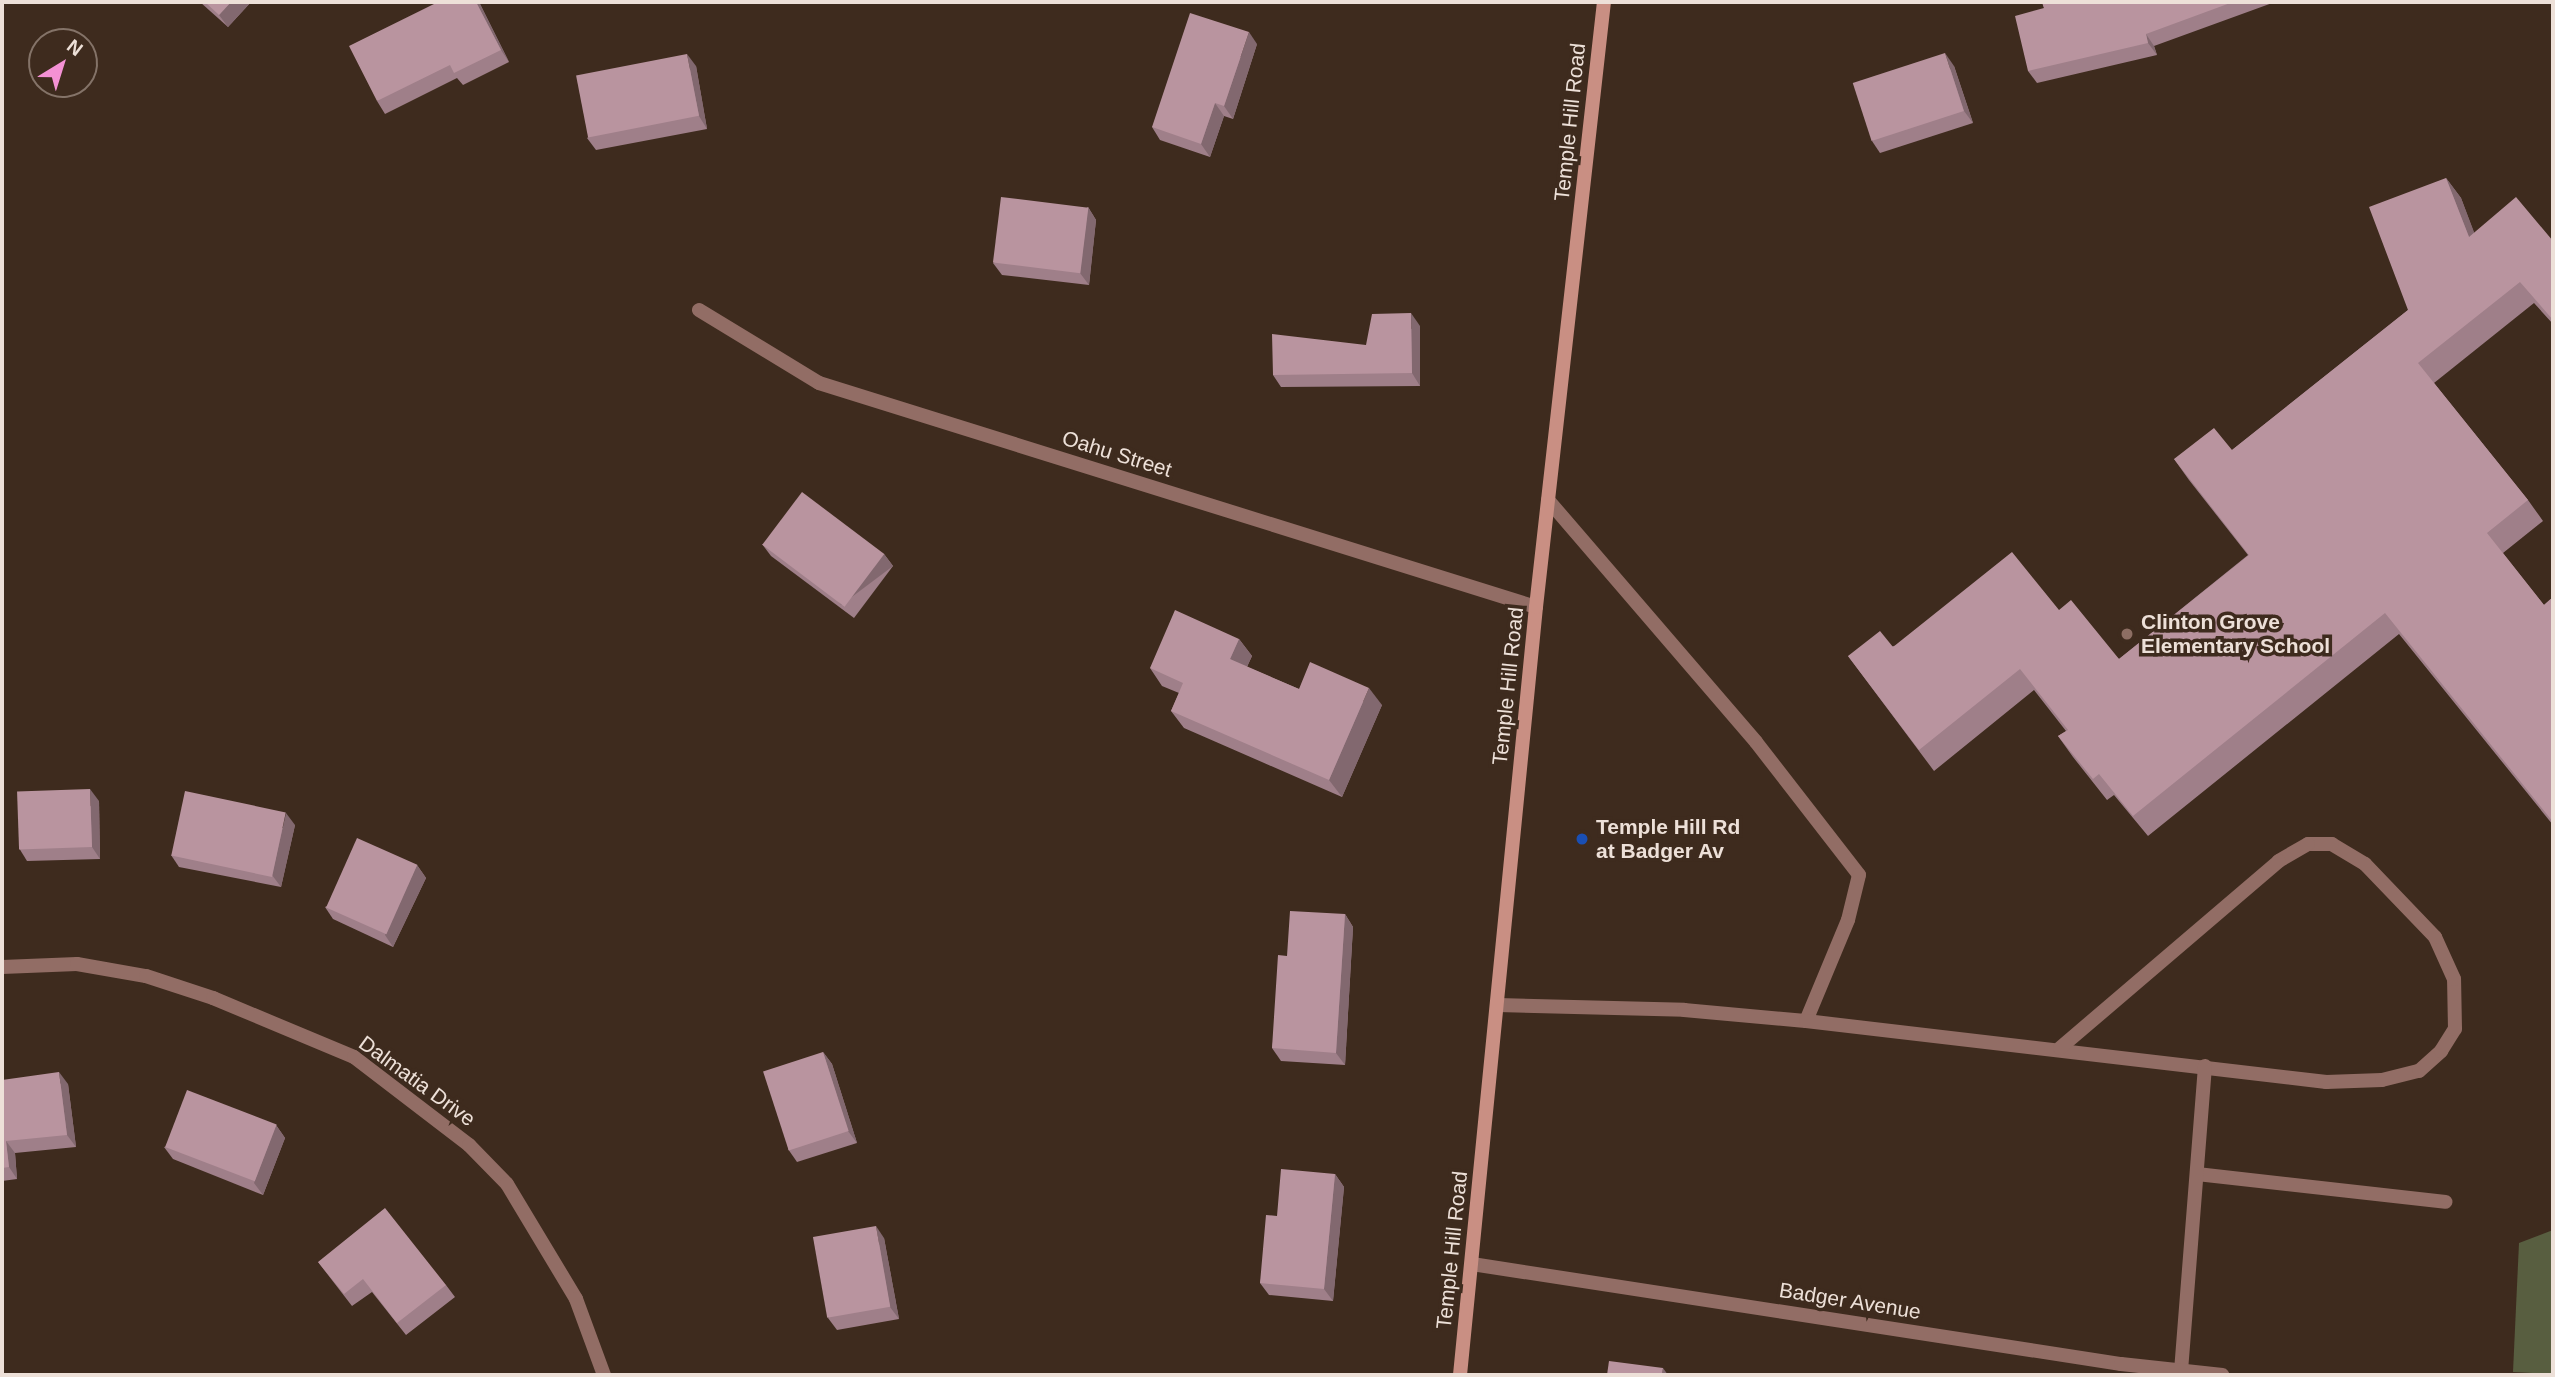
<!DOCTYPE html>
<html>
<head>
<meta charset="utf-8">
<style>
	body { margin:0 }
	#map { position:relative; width:2555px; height:1377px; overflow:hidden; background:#3e2b1e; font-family:Helvetica,sans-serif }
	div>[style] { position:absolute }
	.forest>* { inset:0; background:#585e40 }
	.service>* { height:14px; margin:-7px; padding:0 7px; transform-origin:7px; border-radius:7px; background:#926d65 }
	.minor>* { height:14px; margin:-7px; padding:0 7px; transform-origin:7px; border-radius:7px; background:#926d65 }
	.secondary>* { height:14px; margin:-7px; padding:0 7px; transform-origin:7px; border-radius:7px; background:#c98f83 }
	.wall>* { inset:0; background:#9f7f89 }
	.shaded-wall>* { inset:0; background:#82686f; transform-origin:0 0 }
	.building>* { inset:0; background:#b9949f; transform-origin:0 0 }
	.dots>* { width:19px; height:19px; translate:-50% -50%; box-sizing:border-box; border:4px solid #3e2b1e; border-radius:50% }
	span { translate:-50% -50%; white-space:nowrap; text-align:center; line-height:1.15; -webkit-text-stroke:7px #3e2b1e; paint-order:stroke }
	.street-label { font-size:21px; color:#ede0d8 }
	.poi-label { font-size:21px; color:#ede0d8; font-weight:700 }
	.left { translate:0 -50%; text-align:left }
	.frame { position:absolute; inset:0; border:4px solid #ede0d8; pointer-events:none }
	.north { position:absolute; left:28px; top:28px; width:70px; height:70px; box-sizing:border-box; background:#3e2b1e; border:2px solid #847368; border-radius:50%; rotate:38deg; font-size:19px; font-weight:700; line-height:28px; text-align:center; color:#ede0d8 }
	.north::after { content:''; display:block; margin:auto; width:24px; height:32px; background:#f491d4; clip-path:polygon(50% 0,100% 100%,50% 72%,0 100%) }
</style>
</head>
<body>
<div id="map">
	<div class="forest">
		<i style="clip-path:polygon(2553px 1230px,2553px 1374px,2513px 1372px,2519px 1243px)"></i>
	</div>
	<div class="service">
		<i style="left:1548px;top:500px;width:319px;rotate:49.3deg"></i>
		<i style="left:1756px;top:742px;width:168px;rotate:52.2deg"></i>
		<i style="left:1859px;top:875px;width:46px;rotate:103.7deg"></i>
		<i style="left:1848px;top:920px;width:109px;rotate:112.6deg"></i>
		<i style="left:1498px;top:1005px;width:186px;rotate:1.5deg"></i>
		<i style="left:1684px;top:1010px;width:122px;rotate:5.2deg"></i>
		<i style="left:1806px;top:1021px;width:524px;rotate:6.69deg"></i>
		<i style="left:2326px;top:1082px;width:56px;rotate:-2deg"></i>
		<i style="left:2382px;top:1080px;width:38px;rotate:-14deg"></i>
		<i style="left:2419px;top:1071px;width:30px;rotate:-42deg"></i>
		<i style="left:2441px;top:1051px;width:26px;rotate:-58deg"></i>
		<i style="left:2455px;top:1029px;width:50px;rotate:-91.1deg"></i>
		<i style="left:2454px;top:979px;width:46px;rotate:-114.3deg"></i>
		<i style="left:2435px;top:937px;width:101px;rotate:-133.8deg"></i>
		<i style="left:2365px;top:864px;width:39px;rotate:-149deg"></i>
		<i style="left:2332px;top:844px;width:24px;rotate:180deg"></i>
		<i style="left:2308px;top:844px;width:34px;rotate:150deg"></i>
		<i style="left:2279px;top:861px;width:288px;rotate:139.5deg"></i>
		<i style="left:2197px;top:1174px;width:250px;rotate:6.4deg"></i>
		<i style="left:2181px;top:1371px;width:306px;rotate:-85.5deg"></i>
	</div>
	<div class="minor">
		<i style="left:699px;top:310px;width:140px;rotate:31.3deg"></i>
		<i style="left:819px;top:383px;width:751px;rotate:17.35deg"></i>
		<i style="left:2px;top:967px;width:75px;rotate:-2.3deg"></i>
		<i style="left:77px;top:964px;width:70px;rotate:9.9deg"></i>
		<i style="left:146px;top:976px;width:71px;rotate:18.2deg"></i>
		<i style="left:213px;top:998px;width:153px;rotate:22.7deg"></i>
		<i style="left:354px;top:1057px;width:145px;rotate:37.4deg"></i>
		<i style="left:469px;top:1145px;width:54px;rotate:45.7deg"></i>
		<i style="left:507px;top:1184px;width:134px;rotate:59deg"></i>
		<i style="left:576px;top:1299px;width:81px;rotate:69.8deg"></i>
		<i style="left:1472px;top:1264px;width:657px;rotate:8.76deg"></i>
		<i style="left:2121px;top:1364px;width:102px;rotate:6.2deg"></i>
	</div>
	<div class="secondary">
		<i style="left:1460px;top:1375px;width:772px;rotate:-84.35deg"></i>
		<i style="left:1536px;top:607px;width:609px;rotate:-83.59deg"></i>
	</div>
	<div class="wall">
		<i style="clip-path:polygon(200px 2px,251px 2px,228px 27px)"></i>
		<i style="clip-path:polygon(479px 2px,509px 62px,463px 85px,457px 78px,385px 114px,377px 101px)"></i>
		<i style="clip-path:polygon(2042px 2px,2275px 2px,2154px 46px,2157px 55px,2037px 83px,2028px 71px,2044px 8px)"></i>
		<i style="clip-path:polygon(1257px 44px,1233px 119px,1224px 116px,1210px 157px,1160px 140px,1152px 127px)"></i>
		<i style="clip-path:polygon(696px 66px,707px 129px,596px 150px,587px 138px)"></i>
		<i style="clip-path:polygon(1954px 66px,1973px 123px,1880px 153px,1872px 141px)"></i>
		<i style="clip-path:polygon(2446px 178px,2461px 198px,2474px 233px,2553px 241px,2553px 324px,2534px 303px,2434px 383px,2528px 500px,2543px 521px,2503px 553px,2544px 605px,2553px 597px,2553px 825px,2399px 634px,2148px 836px,2114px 795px,2107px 800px,2073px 757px,2058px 736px,2066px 731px,2034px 690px,1934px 771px,1848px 656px,2059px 610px,2119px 659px,2248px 555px,2189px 480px,2174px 459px,2232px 450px,2408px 310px)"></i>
		<i style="clip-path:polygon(1088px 207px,1096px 220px,1089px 285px,1002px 275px,993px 263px)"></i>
		<i style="clip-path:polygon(1420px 326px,1420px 386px,1281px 387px,1273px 375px,1366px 345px)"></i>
		<i style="clip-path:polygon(762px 544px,884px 554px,893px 566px,854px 618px,771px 556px)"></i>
		<i style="clip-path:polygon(1239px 639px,1252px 656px,1247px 667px,1299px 689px,1382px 705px,1342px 797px,1184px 728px,1171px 711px,1179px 693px,1162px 686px,1150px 668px)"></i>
		<i style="clip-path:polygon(99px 801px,100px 859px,27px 861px,19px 848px)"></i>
		<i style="clip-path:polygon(295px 825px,281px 887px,179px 867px,171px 855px)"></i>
		<i style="clip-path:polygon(417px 865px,426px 878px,393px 947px,333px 919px,325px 907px)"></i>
		<i style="clip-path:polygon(1345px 914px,1353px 927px,1345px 1065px,1281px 1061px,1272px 1048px,1287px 956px)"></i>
		<i style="clip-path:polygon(823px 1052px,832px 1064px,857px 1143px,797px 1162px,788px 1149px)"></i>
		<i style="clip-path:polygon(2px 1080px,68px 1084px,76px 1147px,15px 1153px,17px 1179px,2px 1181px)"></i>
		<i style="clip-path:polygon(276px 1125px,285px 1138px,263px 1195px,173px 1159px,164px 1147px)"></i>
		<i style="clip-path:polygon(1335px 1174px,1344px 1187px,1333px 1301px,1269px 1295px,1260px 1283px,1277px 1216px)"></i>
		<i style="clip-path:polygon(884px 1238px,899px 1319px,837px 1330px,828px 1318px)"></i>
		<i style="clip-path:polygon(318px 1262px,446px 1285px,455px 1297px,406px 1335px,372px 1292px,352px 1306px)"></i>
	</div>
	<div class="shaded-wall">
		<i style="clip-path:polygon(231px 2px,251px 2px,228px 27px,219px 15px)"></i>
		<i style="clip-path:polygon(476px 2px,479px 2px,509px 62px,501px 50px)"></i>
		<i style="clip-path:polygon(1249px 32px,1257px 44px,1233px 119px,1224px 106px)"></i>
		<i style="clip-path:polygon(2146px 34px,2154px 46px,2157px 55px,2148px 43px)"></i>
		<i style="clip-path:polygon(1945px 53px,1954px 66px,1973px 123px,1964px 111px)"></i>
		<i style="clip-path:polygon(687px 54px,696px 66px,707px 129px,699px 116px)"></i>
		<i style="clip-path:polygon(1215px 103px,1224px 116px,1210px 157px,1201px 144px)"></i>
		<i style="clip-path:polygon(2446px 178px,2461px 198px,2484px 258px,2469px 237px)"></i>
		<i style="clip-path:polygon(1088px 207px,1096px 220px,1089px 285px,1080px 273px)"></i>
		<i style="clip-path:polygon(1411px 313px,1420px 326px,1420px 386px,1412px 373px)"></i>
		<i style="left:884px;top:554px;width:15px;height:65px;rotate:53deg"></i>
		<i style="clip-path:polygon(1239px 639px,1252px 656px,1242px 677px,1230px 659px)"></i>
		<i style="clip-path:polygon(1369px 688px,1382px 705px,1342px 797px,1329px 780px)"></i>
		<i style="clip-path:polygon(90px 789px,99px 801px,100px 859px,92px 847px)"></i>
		<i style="clip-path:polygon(286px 813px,295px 825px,281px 887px,272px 875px)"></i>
		<i style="clip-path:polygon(417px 865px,426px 878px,393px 947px,385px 935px)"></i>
		<i style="clip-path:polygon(1345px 914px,1353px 927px,1345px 1065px,1336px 1053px)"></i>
		<i style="clip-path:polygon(823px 1052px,832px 1064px,857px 1143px,848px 1131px)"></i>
		<i style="clip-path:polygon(59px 1072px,68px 1084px,76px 1147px,67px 1135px)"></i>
		<i style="clip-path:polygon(276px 1125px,285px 1138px,263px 1195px,254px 1183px)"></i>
		<i style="clip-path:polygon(6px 1141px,15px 1153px,17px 1179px,9px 1167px)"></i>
		<i style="clip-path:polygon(1335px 1174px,1344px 1187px,1333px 1301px,1324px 1289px)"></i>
		<i style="clip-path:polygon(876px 1226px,884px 1238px,899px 1319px,890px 1307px)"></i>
		<i style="clip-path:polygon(1663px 1368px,1668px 1375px,1662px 1375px)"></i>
	</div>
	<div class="building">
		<i style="clip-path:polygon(205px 2px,231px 2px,219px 15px)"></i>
		<i style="clip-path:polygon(438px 2px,476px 2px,501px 50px,454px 73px,450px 65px,377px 101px,349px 46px)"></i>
		<i style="clip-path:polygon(2042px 2px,2233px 2px,2146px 34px,2148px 43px,2028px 71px,2015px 16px,2044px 8px)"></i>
		<i style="clip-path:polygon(1190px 13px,1249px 32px,1224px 106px,1215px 103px,1201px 144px,1152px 127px)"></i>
		<i style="left:1945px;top:53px;width:61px;height:97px;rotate:72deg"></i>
		<i style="left:687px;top:54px;width:63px;height:113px;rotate:79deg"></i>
		<i style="clip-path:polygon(2446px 178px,2469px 237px,2516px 197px,2553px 241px,2553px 320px,2520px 282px,2418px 363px,2528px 500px,2487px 533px,2544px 605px,2553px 597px,2553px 822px,2385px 613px,2133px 816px,2099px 774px,2093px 779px,2058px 736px,2068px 730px,2020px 669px,1919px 750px,1848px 656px,1880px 631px,1893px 647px,2012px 552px,2059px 610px,2071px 600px,2119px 659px,2249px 555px,2174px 459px,2214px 428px,2232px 450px,2408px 310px,2369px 207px)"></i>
		<i style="left:1001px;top:197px;width:88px;height:66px;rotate:7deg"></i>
		<i style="clip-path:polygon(1411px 313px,1412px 373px,1273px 375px,1272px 334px,1366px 345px,1372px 314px)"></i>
		<i style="left:802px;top:492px;width:103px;height:66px;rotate:37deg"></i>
		<i style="clip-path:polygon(1175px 610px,1239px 639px,1230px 659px,1299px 689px,1310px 662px,1369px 688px,1329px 780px,1171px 711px,1183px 683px,1150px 668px)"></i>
		<i style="left:90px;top:789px;width:58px;height:73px;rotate:88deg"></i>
		<i style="left:185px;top:791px;width:103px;height:66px;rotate:12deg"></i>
		<i style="left:357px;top:838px;width:66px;height:76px;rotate:24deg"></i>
		<i style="clip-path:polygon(1290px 911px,1345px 914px,1336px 1053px,1272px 1048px,1278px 955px,1287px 956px)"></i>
		<i style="left:823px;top:1052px;width:83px;height:63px;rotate:72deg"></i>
		<i style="clip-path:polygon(59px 1072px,67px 1135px,6px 1141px,9px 1167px,2px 1168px,2px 1080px)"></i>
		<i style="left:187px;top:1090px;width:96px;height:61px;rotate:21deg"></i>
		<i style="clip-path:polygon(1281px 1169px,1335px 1174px,1324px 1289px,1260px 1283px,1266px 1215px,1277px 1216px)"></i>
		<i style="clip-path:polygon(385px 1208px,446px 1285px,397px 1323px,363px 1279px,344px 1294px,318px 1262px)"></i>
		<i style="left:876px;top:1226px;width:82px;height:64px;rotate:80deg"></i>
		<i style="clip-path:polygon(1609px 1361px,1663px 1368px,1662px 1375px,1607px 1375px)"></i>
	</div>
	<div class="dots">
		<i style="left:2127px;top:634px;background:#8d6e63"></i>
		<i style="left:1582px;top:839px;background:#1a4fb4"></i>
	</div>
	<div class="street-label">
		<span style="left:1570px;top:122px;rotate:-84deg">Temple Hill Road</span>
		<span style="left:1117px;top:454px;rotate:17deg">Oahu Street</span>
		<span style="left:1508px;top:686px;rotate:-84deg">Temple Hill Road</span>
		<span style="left:417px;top:1081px;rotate:36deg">Dalmatia Drive</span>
		<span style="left:1452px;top:1250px;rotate:-84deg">Temple Hill Road</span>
		<span style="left:1850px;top:1301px;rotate:9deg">Badger Avenue</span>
	</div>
	<div class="poi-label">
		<span class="left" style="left:2141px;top:634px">Clinton Grove<br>Elementary School</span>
		<span class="left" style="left:1596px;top:839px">Temple Hill Rd<br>at Badger Av</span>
	</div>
	<div class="frame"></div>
	<div class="north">N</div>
</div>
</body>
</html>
